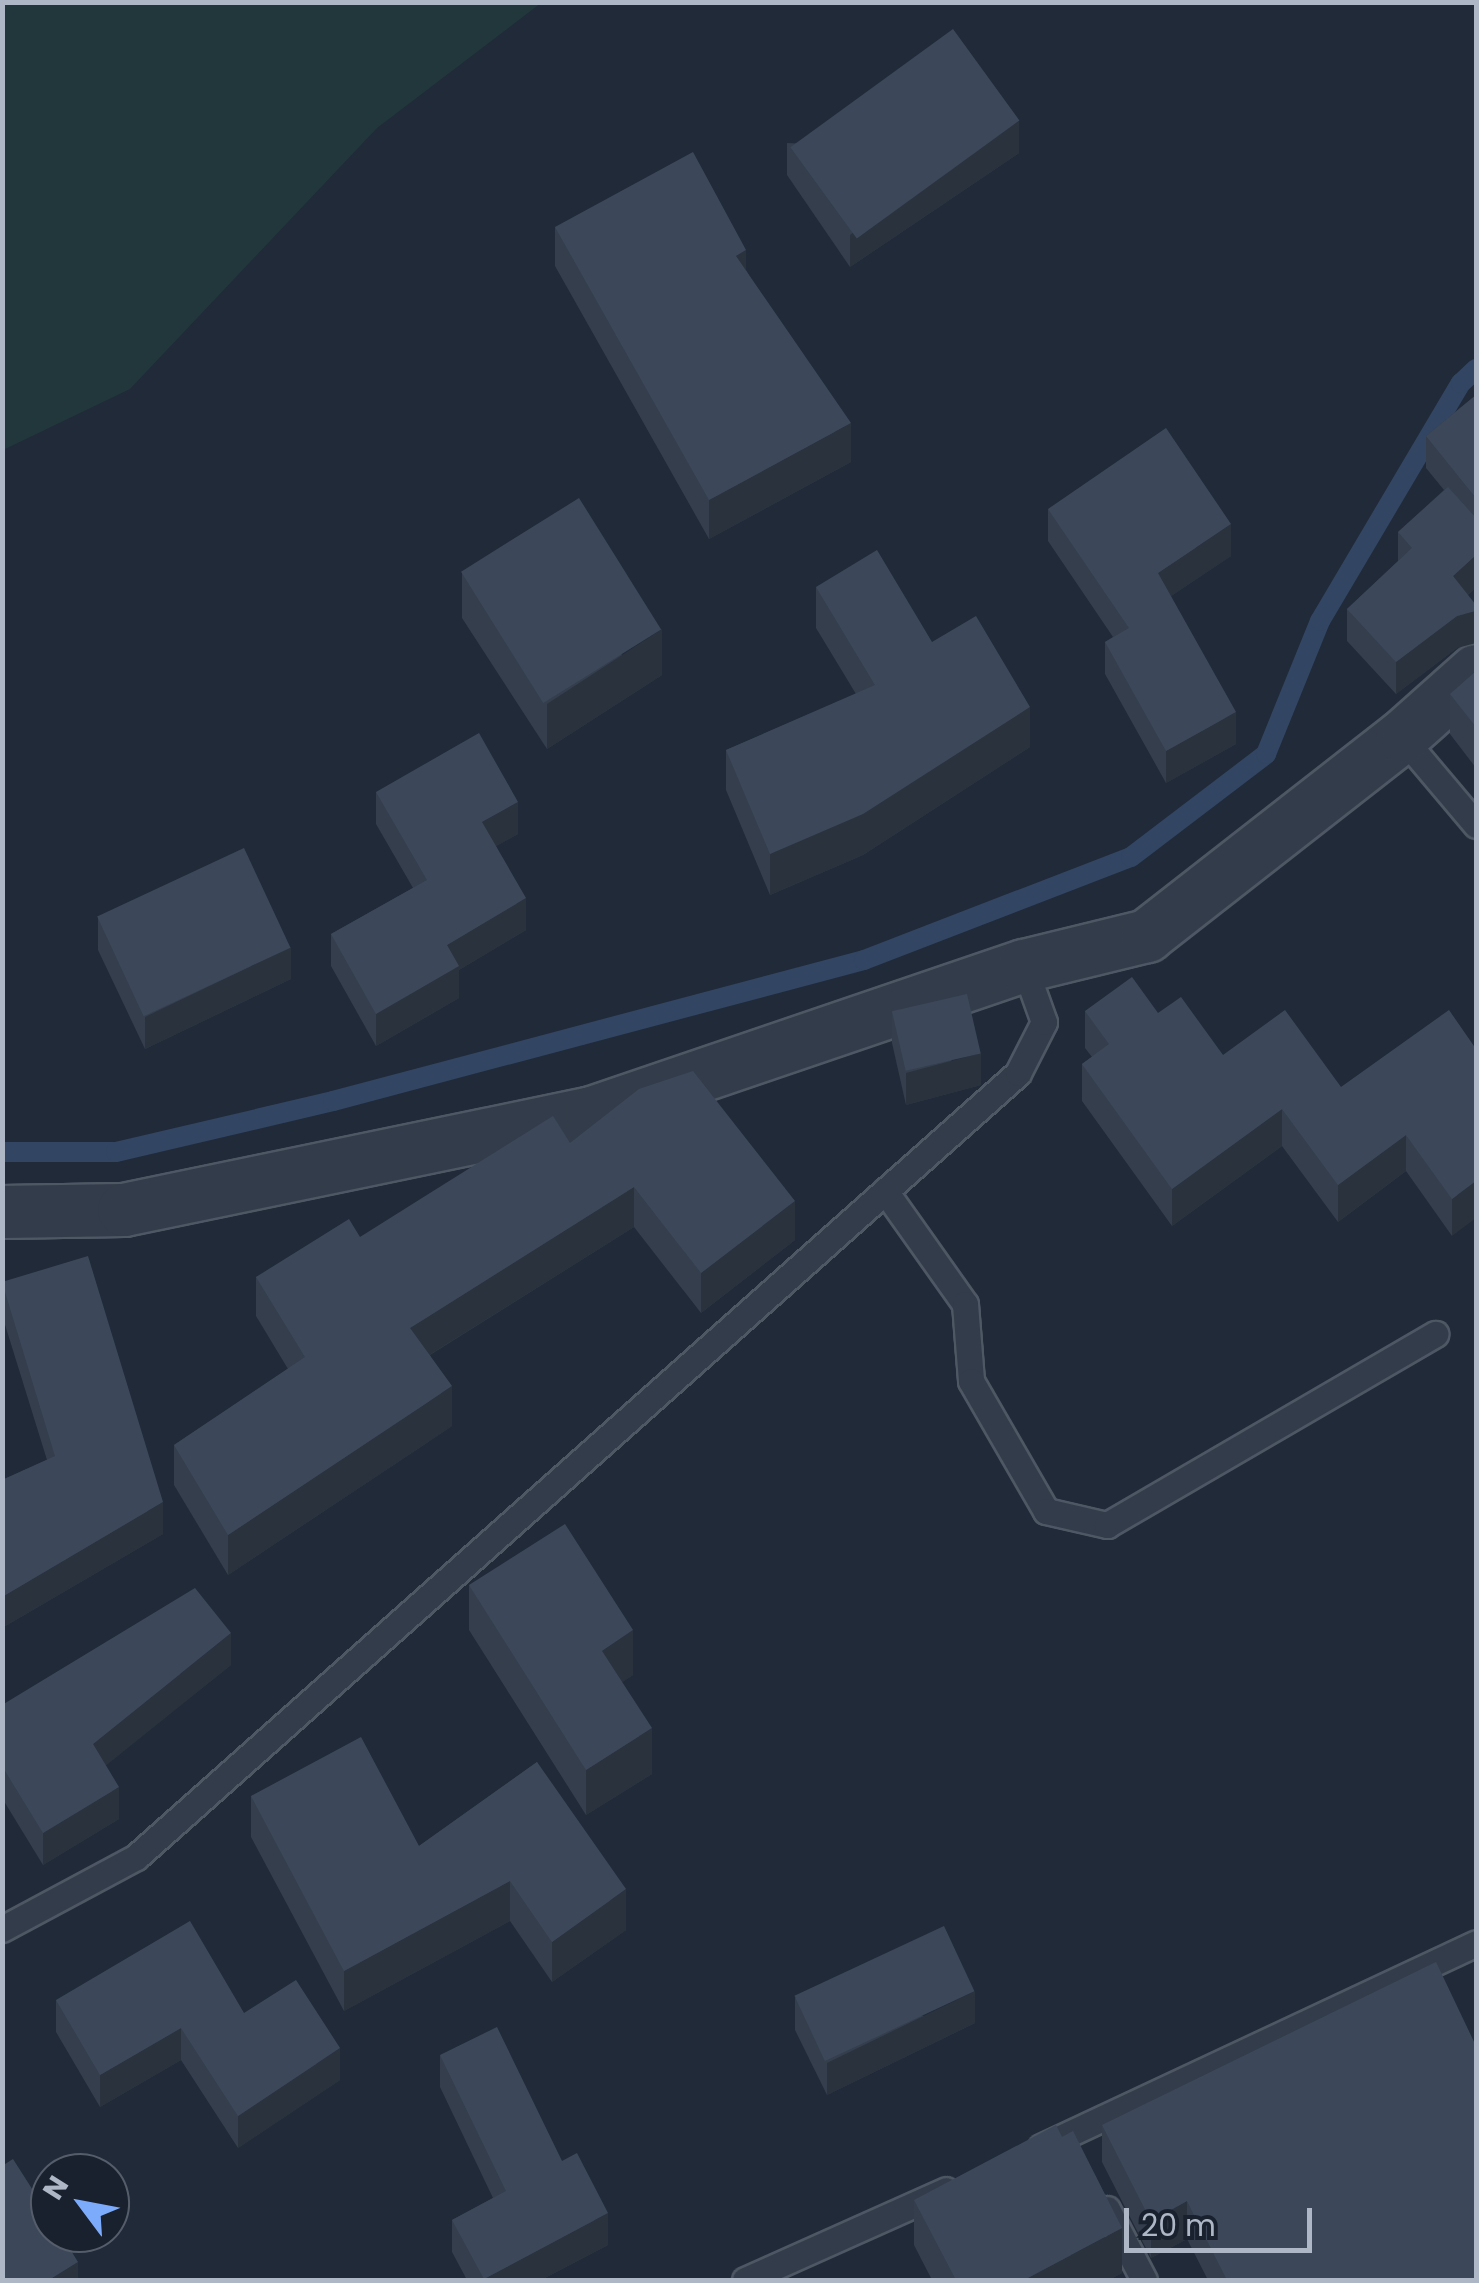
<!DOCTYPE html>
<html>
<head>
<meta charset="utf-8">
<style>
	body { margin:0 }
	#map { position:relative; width:1479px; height:2283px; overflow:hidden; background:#202a39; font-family:Poppins,sans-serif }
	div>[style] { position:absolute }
	.green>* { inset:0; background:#22373b }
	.stream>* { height:20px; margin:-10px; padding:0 10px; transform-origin:10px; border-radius:10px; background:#324562 }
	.roads { filter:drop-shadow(2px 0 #4e5764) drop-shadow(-2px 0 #4e5764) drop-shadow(0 2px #4e5764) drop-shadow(0 -2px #4e5764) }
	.lane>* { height:25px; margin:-12.5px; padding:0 12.5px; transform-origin:12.5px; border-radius:12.5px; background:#333c4a }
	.street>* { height:52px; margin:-26px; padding:0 26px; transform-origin:26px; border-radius:26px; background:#333c4a }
	.wall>* { inset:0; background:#343e4d }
	.shaded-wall>* { inset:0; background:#2a323e }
	.building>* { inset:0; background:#3c4859; transform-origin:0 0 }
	span { translate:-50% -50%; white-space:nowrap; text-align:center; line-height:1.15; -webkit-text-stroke:8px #19212e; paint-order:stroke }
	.frame { position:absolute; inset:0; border:5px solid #aeb7c6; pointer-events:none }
	.north { position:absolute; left:30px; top:2153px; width:100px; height:100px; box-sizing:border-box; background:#19212e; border:2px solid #555d6b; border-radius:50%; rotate:302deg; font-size:28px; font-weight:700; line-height:40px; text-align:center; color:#aeb7c6 }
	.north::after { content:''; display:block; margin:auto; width:35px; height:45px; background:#7dabfc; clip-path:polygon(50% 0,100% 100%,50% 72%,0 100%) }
	.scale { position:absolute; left:1124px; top:2208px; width:188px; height:45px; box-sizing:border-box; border:5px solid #aeb7c6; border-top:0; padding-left:12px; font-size:30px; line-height:35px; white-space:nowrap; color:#aeb7c6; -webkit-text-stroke:8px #19212e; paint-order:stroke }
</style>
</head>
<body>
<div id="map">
	<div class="green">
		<i style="clip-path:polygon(3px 2px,541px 2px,541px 3px,377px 128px,130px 389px,3px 450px)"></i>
	</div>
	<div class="stream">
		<i style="left:2px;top:1152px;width:114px"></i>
		<i style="left:116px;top:1152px;width:223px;rotate:-13.2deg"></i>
		<i style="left:333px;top:1101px;width:549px;rotate:-14.87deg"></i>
		<i style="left:864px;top:960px;width:286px;rotate:-21.1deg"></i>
		<i style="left:1131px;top:857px;width:170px;rotate:-37.3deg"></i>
		<i style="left:1266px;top:754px;width:144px;rotate:-67.9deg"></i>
		<i style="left:1320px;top:621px;width:277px;rotate:-59.4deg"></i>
		<i style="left:1461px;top:383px;width:21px;rotate:-43deg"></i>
	</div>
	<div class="roads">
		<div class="lane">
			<i style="left:1402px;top:737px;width:115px;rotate:49.9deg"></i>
			<i style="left:885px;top:1191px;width:138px;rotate:54.7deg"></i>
			<i style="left:965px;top:1304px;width:77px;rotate:85.5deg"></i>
			<i style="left:971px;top:1381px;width:150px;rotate:60deg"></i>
			<i style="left:1046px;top:1511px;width:63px;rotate:12.9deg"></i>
			<i style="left:1107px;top:1525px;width:380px;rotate:-30.2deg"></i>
			<i style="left:2px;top:1929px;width:152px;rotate:-28.2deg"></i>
			<i style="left:136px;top:1857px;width:1180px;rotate:-41.63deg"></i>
			<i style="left:1018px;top:1073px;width:57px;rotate:-63deg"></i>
			<i style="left:1044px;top:1022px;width:59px;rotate:-109.7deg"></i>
			<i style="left:1041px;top:2147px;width:480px;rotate:-25.1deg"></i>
			<i style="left:1107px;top:2209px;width:80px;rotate:62.5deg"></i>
			<i style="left:745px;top:2280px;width:220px;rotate:-24.1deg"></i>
		</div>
		<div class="street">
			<i style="left:2px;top:1212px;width:122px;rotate:-0.9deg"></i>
			<i style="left:124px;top:1210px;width:478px;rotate:-11.7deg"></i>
			<i style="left:592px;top:1113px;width:456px;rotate:-18.8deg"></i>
			<i style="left:1024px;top:966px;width:127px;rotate:-13.7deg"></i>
			<i style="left:1147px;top:936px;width:323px;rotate:-38deg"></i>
			<i style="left:1402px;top:737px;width:99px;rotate:-41.7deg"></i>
		</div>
	</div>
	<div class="wall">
		<i style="clip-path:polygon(787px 143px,1019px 153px,850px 267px,787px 175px)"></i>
		<i style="clip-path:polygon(555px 227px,746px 270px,851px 462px,709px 539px,555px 266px)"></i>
		<i style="clip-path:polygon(1476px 395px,1476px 587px,1468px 595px,1457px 648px,1396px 694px,1347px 641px,1347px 609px,1398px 561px,1398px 532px,1444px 490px,1426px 468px,1426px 436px)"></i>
		<i style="clip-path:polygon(1048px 509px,1231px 556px,1171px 596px,1236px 744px,1166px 783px,1105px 674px,1105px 642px,1113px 637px,1048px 541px)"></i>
		<i style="clip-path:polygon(462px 573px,662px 675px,547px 749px,462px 618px)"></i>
		<i style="clip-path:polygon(816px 587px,932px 642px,1030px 747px,863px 855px,770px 895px,726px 790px,726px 750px,856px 694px,816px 628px)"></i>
		<i style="clip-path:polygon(1476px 671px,1476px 768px,1450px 734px,1450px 694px)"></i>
		<i style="clip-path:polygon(376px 792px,518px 834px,496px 846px,526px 930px,459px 970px,459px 998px,376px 1046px,331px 966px,331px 934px,413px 888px,376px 824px)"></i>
		<i style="clip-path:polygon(98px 918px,291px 979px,145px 1049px,98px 950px)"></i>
		<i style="clip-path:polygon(892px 1011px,981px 1085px,906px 1105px,892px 1043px)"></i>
		<i style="clip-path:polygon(1085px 1011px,1158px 1013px,1223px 1055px,1341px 1087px,1476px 1049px,1452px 1236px,1406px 1171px,1338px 1222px,1282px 1146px,1172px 1226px,1082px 1101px,1082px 1064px,1092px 1057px,1085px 1048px)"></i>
		<i style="clip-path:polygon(570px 1143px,795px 1240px,701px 1313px,634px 1227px,430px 1355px,452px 1426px,228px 1575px,174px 1485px,174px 1445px,288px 1369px,256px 1316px,256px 1277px,360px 1237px)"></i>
		<i style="clip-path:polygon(2px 1282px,163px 1534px,2px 1628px,2px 1480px,47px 1460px,2px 1315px)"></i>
		<i style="clip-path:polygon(469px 1585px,633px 1675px,622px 1682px,652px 1774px,586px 1815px,469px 1630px)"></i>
		<i style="clip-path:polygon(231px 1665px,105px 1765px,119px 1819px,43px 1865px,2px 1798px,2px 1705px)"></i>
		<i style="clip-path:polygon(537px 1762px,626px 1930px,552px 1982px,510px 1921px,344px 2011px,251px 1837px,251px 1796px,419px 1846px)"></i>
		<i style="clip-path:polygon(795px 1998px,975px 2023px,827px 2095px,795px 2030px)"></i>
		<i style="clip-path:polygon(56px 2000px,244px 2013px,340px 2080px,238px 2148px,181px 2060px,100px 2107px,56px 2032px)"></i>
		<i style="clip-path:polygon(440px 2055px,562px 2161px,608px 2245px,541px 2280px,467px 2280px,452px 2252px,452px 2220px,493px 2198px,440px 2087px)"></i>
		<i style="clip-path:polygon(1102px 2125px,1476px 2280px,1208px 2280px,1187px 2239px,1151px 2258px,1102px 2162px)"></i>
		<i style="clip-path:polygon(914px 2200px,1122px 2273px,1109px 2280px,932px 2280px,914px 2245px)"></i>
	</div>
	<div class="shaded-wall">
		<i style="clip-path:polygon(1019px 121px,1019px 153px,850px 267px,850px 235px)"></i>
		<i style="clip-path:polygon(746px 250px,746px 289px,736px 256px)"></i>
		<i style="clip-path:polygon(851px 423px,851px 462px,709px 539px,709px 500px)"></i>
		<i style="clip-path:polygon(1231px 524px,1231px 556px,1158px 605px,1158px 573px)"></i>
		<i style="clip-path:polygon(1476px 555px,1476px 587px,1453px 608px,1453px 576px)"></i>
		<i style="clip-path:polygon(1476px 611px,1476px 643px,1457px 648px,1396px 694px,1396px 662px,1457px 616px)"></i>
		<i style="clip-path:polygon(662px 629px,662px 675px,547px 749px,547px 704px)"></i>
		<i style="clip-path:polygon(1030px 707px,1030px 747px,863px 855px,770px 895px,770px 854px)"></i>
		<i style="clip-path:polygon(1236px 712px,1236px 744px,1166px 783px,1166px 751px)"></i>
		<i style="clip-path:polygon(518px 802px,518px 834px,482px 854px,482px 822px)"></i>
		<i style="clip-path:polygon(526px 898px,526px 930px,459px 970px,459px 998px,376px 1046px,376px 1014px,447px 945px)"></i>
		<i style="clip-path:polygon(291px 947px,291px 979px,145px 1049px,145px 1017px)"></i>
		<i style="clip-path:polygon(981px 1053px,981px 1085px,906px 1105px,906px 1073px)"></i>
		<i style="clip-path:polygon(1282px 1109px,1282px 1146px,1172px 1226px,1172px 1189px)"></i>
		<i style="clip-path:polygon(1406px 1135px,1406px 1171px,1338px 1222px,1338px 1185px)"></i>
		<i style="clip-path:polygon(1476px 1181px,1476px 1218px,1452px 1236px,1452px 1199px)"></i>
		<i style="clip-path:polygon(634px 1187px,634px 1227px,410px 1367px,410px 1328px)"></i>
		<i style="clip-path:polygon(795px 1201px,795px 1240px,701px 1313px,701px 1273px)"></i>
		<i style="clip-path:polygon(452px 1386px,452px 1426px,228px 1575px,228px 1535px)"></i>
		<i style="clip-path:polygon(163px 1502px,163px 1534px,2px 1628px,2px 1597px)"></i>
		<i style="clip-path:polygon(633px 1630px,633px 1675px,602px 1696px,602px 1651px)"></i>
		<i style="clip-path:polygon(231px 1633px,231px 1665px,93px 1776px,93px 1744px)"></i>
		<i style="clip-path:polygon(652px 1728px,652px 1774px,586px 1815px,586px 1770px)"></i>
		<i style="clip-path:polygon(119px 1787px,119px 1819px,43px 1865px,43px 1833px)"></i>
		<i style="clip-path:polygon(510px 1881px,510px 1921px,344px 2011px,344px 1971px)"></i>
		<i style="clip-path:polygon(626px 1889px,626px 1930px,552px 1982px,552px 1942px)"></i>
		<i style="clip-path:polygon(975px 1991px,975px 2023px,827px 2095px,827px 2063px)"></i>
		<i style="clip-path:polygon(181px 2028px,181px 2060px,100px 2107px,100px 2075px)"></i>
		<i style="clip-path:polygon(340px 2048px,340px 2080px,238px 2148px,238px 2116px)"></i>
		<i style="clip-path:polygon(1187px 2201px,1187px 2239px,1151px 2258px,1151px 2221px)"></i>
		<i style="clip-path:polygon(608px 2213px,608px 2245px,541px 2280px,484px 2280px,484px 2279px)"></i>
		<i style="clip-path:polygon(1122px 2228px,1122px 2273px,1109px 2280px,1024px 2280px)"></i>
		<i style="clip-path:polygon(78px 2262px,78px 2280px,49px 2280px)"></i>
	</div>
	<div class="building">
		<i style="left:953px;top:29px;width:113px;height:201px;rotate:54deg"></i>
		<i style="clip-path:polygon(693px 152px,746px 250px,736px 256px,851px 423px,709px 500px,555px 227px)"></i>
		<i style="clip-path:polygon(1476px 395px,1476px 498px,1426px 436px)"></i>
		<i style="clip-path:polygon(1166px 428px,1231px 524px,1158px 573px,1236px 712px,1166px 751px,1105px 642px,1129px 628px,1048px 509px)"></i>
		<i style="clip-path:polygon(1448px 487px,1476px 518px,1476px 555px,1453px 576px,1476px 605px,1476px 611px,1457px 616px,1396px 662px,1347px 609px,1412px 548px,1398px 532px)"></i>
		<i style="left:579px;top:498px;width:155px;height:139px;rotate:58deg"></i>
		<i style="clip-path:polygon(877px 550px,932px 642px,976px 616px,1030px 707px,863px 814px,770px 854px,726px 750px,875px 685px,816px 587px)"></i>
		<i style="clip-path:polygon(1476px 671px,1476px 727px,1450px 694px)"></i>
		<i style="clip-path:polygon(479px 733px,518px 802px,482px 822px,526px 898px,447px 945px,459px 966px,376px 1014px,331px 934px,427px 880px,376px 792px)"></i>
		<i style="left:244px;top:848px;width:110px;height:162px;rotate:65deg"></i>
		<i style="clip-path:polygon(1132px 977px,1158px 1013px,1181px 997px,1223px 1055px,1285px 1010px,1341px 1087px,1449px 1010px,1476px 1049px,1476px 1181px,1452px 1199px,1406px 1135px,1338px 1185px,1282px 1109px,1172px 1189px,1082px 1064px,1109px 1044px,1085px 1011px)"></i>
		<i style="left:967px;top:994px;width:61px;height:77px;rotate:77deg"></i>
		<i style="clip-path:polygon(693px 1071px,795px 1201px,701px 1273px,634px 1187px,410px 1328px,452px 1386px,228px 1535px,174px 1445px,305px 1357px,256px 1277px,349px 1219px,360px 1237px,553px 1116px,570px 1143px,639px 1089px)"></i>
		<i style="clip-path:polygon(88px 1256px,163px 1502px,2px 1597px,2px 1505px,4px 1504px,2px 1501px,2px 1480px,55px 1456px,2px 1282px)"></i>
		<i style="clip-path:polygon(565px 1524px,633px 1630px,602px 1651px,652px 1728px,586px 1770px,469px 1585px)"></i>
		<i style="clip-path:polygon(195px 1588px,231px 1633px,93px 1744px,119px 1787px,43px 1833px,2px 1766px,2px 1705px)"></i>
		<i style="clip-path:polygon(361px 1737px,419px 1846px,537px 1762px,626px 1889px,552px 1942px,510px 1881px,344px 1971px,251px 1796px)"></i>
		<i style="clip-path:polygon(190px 1921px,244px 2013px,296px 1980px,340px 2048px,238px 2116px,181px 2028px,100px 2075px,56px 2000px)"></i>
		<i style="left:944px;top:1926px;width:72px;height:165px;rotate:65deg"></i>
		<i style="clip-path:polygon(1436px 1962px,1476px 2046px,1476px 2280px,1227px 2280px,1187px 2201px,1151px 2221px,1102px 2125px)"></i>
		<i style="clip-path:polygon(497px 2027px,562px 2161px,577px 2153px,608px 2213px,484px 2279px,452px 2220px,506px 2191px,440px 2055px)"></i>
		<i style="clip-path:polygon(1056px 2125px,1062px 2137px,1073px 2131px,1122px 2228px,1024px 2280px,956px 2280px,914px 2200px)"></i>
		<i style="clip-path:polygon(13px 2159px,50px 2217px,50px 2233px,60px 2233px,78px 2262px,49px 2280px,2px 2280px,2px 2166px)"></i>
	</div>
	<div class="frame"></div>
	<div class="north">N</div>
	<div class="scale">20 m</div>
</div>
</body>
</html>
